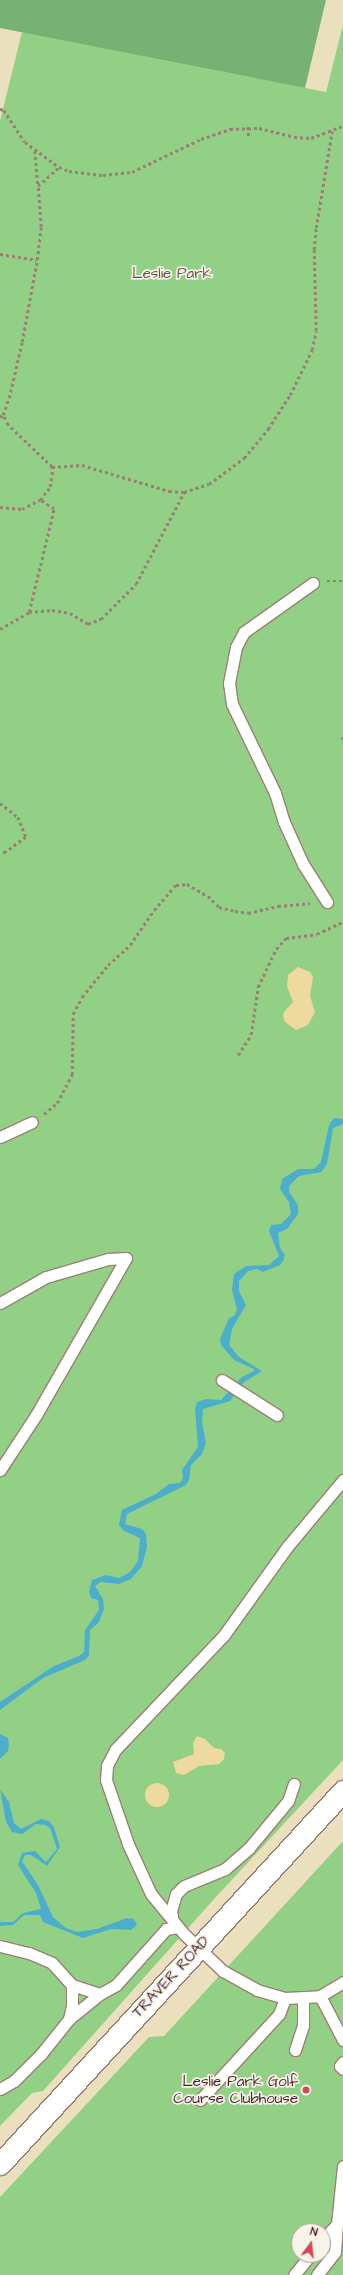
<!DOCTYPE html>
<html>
<head>
<meta charset="utf-8">
<style>
	body { margin:0 }
	#map { position:relative; width:343px; height:2275px; overflow:hidden; background:#ebe0be; font-family:"Architects Daughter",sans-serif }
	div>[style] { position:absolute }
	.green>* { inset:0; background:#92d086 }
	.forest>* { inset:0; background:#75b273 }
	.sand>* { inset:0; background:#eeda9e }
	.round { border-radius:50% }
	.water>* { inset:0; background:#4caecb }
	.path>* { height:2.5px; margin-top:-1.25px; transform-origin:0; background:repeating-linear-gradient(90deg,#9a8074 0 3px,transparent 0 6px) }
	.roads { filter:drop-shadow(1px 0 #9a8074) drop-shadow(-1px 0 #9a8074) drop-shadow(0 1px #9a8074) drop-shadow(0 -1px #9a8074) }
	.service>* { height:11px; margin:-5.5px; padding:0 5.5px; transform-origin:5.5px; border-radius:5.5px; background:#fff }
	.minor>* { height:21px; margin:-10.5px; padding:0 10.5px; transform-origin:10.5px; border-radius:10.5px; background:#fff }
	.dots>* { width:11px; height:11px; translate:-50% -50%; box-sizing:border-box; border:2px solid #f7f3e8; border-radius:50% }
	span { translate:-50% -50%; white-space:nowrap; text-align:center; line-height:1.15; -webkit-text-stroke:3.5px #f7f3e8; paint-order:stroke }
	.park-label { font-size:15px; color:#605446 }
	.street-label { font-size:15px; color:#4a1f2b }
	.poi-label { font-size:15px; color:#4a1f2b }
	.right { translate:-100% -50%; text-align:right }
	.north { position:absolute; left:291px; top:2223px; width:40px; height:40px; box-sizing:border-box; background:#f7f3e8; border:1px solid #b29e9c; border-radius:50%; rotate:15deg; font-size:11px; font-weight:700; line-height:16px; text-align:center; color:#4a1f2b }
	.north::after { content:''; display:block; margin:auto; width:14px; height:18px; background:#d1495b; clip-path:polygon(50% 0,100% 100%,50% 72%,0 100%) }
</style>
</head>
<body>
<div id="map">
	<div class="green">
		<i style="clip-path:polygon(343px 25px,343px 1760px,215px 1898px,43px 2091px,32px 2093px,0 2126px,0 121px,22px 32px,326px 92px)"></i>
		<i style="clip-path:polygon(evenodd,343px 1841px,343px 2275px,0 2275px,0 2197px,149px 2037px,164px 2036px,343px 1841px,299px 2231px,323px 2231px,323px 2255px,299px 2255px,299px 2231px)"></i>
	</div>
	<div class="forest">
		<i style="clip-path:polygon(0 0,326px 0,305px 88px,0 28px)"></i>
	</div>
	<div class="sand">
		<i style="clip-path:polygon(298px 967px,310px 972px,313px 977px,310px 996px,315px 1012px,308px 1025px,296px 1030px,285px 1022px,283px 1016px,284px 1012px,293px 1002px,287px 986px,288px 975px)"></i>
		<i style="clip-path:polygon(197px 1736px,205px 1739px,214px 1748px,221px 1749px,225px 1753px,224px 1759px,219px 1764px,199px 1766px,184px 1775px,176px 1773px,173px 1762px,194px 1754px,193px 1743px)"></i>
		<i class="round" style="left:145px;top:1783px;width:24px;height:24px"></i>
	</div>
	<div class="water">
		<i style="clip-path:polygon(334px 1118px,343px 1119px,343px 1124px,333px 1128px,327px 1164px,321px 1172px,299px 1176px,289px 1186px,289px 1192px,298px 1205px,298px 1214px,287px 1229px,278px 1233px,280px 1248px,285px 1255px,283px 1261px,280px 1265px,263px 1272px,257px 1269px,248px 1271px,239px 1281px,239px 1291px,246px 1305px,232px 1329px,229px 1345px,239px 1357px,262px 1371px,244px 1382px,230px 1401px,203px 1409px,202px 1423px,206px 1443px,202px 1454px,191px 1465px,189px 1480px,186px 1485px,127px 1514px,125px 1524px,142px 1529px,146px 1534px,147px 1547px,142px 1566px,131px 1579px,119px 1584px,101px 1582px,95px 1586px,103px 1599px,104px 1609px,99px 1622px,90px 1630px,89px 1656px,85px 1660px,43px 1678px,0 1710px,0 1702px,54px 1666px,79px 1656px,84px 1652px,85px 1630px,99px 1610px,98px 1600px,91px 1598px,89px 1592px,92px 1580px,106px 1575px,119px 1578px,130px 1572px,138px 1561px,140px 1538px,124px 1531px,119px 1525px,122px 1510px,156px 1494px,169px 1484px,180px 1483px,183px 1478px,182px 1470px,198px 1447px,195px 1409px,197px 1402px,206px 1399px,221px 1400px,242px 1377px,254px 1371px,254px 1369px,234px 1360px,221px 1345px,220px 1339px,229px 1318px,234px 1316px,237px 1310px,232px 1290px,234px 1274px,246px 1266px,269px 1265px,279px 1256px,269px 1231px,271px 1225px,281px 1224px,291px 1214px,289px 1202px,280px 1189px,282px 1179px,298px 1169px,314px 1169px,321px 1162px,329px 1125px)"></i>
		<i style="clip-path:polygon(0 1734px,8px 1738px,9px 1745px,8px 1751px,0 1759px)"></i>
		<i style="clip-path:polygon(0 1789px,9px 1802px,14px 1823px,21px 1829px,41px 1819px,49px 1821px,54px 1827px,60px 1847px,47px 1866px,31px 1855px,25px 1855px,22px 1861px,38px 1885px,53px 1917px,66px 1928px,77px 1932px,97px 1929px,127px 1918px,134px 1919px,137px 1925px,131px 1930px,111px 1929px,83px 1938px,43px 1922px,40px 1915px,24px 1915px,13px 1925px,0 1926px,0 1922px,13px 1922px,23px 1913px,41px 1909px,36px 1893px,18px 1865px,22px 1853px,35px 1851px,46px 1862px,57px 1849px,50px 1828px,45px 1825px,36px 1824px,22px 1834px,12px 1832px,6px 1822px)"></i>
	</div>
	<div class="path">
		<i style="left:0;top:109px;width:4px;rotate:14deg"></i>
		<i style="left:4px;top:110px;width:38px;rotate:57deg"></i>
		<i style="left:25px;top:142px;width:42px;rotate:36.3deg"></i>
		<i style="left:248px;top:127px;width:11px;rotate:85deg"></i>
		<i style="left:35px;top:151px;width:35px;rotate:85deg"></i>
		<i style="left:0;top:254px;width:37px;rotate:9deg"></i>
		<i style="left:0;top:417px;width:4px;rotate:-34deg"></i>
		<i style="left:3px;top:415px;width:18px;rotate:-71deg"></i>
		<i style="left:9px;top:398px;width:57px;rotate:-76.9deg"></i>
		<i style="left:22px;top:342px;width:83px;rotate:-79.6deg"></i>
		<i style="left:37px;top:260px;width:33px;rotate:-83deg"></i>
		<i style="left:41px;top:227px;width:41px;rotate:-94.2deg"></i>
		<i style="left:38px;top:186px;width:28px;rotate:-42deg"></i>
		<i style="left:59px;top:167px;width:11px;rotate:22deg"></i>
		<i style="left:69px;top:171px;width:34px;rotate:7deg"></i>
		<i style="left:103px;top:175px;width:29px;rotate:-6deg"></i>
		<i style="left:132px;top:172px;width:76px;rotate:-25.6deg"></i>
		<i style="left:201px;top:139px;width:31px;rotate:-19deg"></i>
		<i style="left:230px;top:129px;width:29px;rotate:-2deg"></i>
		<i style="left:259px;top:128px;width:36px;rotate:14deg"></i>
		<i style="left:294px;top:137px;width:17px;rotate:3deg"></i>
		<i style="left:311px;top:138px;width:34px;rotate:-21deg"></i>
		<i style="left:52px;top:467px;width:30px;rotate:-4deg"></i>
		<i style="left:82px;top:465px;width:91px;rotate:16.6deg"></i>
		<i style="left:169px;top:491px;width:15px;rotate:4deg"></i>
		<i style="left:184px;top:492px;width:26px;rotate:-18deg"></i>
		<i style="left:209px;top:484px;width:44px;rotate:-36.6deg"></i>
		<i style="left:244px;top:458px;width:38px;rotate:-50deg"></i>
		<i style="left:268px;top:429px;width:40px;rotate:-57.1deg"></i>
		<i style="left:290px;top:395px;width:50px;rotate:-63.9deg"></i>
		<i style="left:312px;top:350px;width:19px;rotate:-78deg"></i>
		<i style="left:316px;top:331px;width:81px;rotate:-91.4deg"></i>
		<i style="left:314px;top:250px;width:22px;rotate:-85deg"></i>
		<i style="left:316px;top:228px;width:98px;rotate:-80.6deg"></i>
		<i style="left:0;top:507px;width:22px;rotate:5deg"></i>
		<i style="left:22px;top:509px;width:20px;rotate:-27deg"></i>
		<i style="left:40px;top:500px;width:16px;rotate:-52deg"></i>
		<i style="left:50px;top:487px;width:12px;rotate:-81deg"></i>
		<i style="left:52px;top:475px;width:8px;rotate:-90deg"></i>
		<i style="left:52px;top:467px;width:61px;rotate:-136.3deg"></i>
		<i style="left:8px;top:425px;width:11px;rotate:-117deg"></i>
		<i style="left:327px;top:581px;width:16px"></i>
		<i style="left:29px;top:612px;width:106px;rotate:-76.4deg"></i>
		<i style="left:54px;top:509px;width:17px;rotate:-147deg"></i>
		<i style="left:0;top:629px;width:34px;rotate:-30deg"></i>
		<i style="left:29px;top:612px;width:23px;rotate:-5deg"></i>
		<i style="left:52px;top:610px;width:18px;rotate:9deg"></i>
		<i style="left:70px;top:613px;width:21px;rotate:31deg"></i>
		<i style="left:88px;top:624px;width:14px;rotate:-21deg"></i>
		<i style="left:101px;top:619px;width:49px;rotate:-45deg"></i>
		<i style="left:136px;top:584px;width:104px;rotate:-62.4deg"></i>
		<i style="left:343px;top:737px;width:5px;rotate:90deg"></i>
		<i style="left:0;top:803px;width:23px;rotate:38deg"></i>
		<i style="left:18px;top:817px;width:22px;rotate:68deg"></i>
		<i style="left:26px;top:837px;width:25px;rotate:143deg"></i>
		<i style="left:6px;top:852px;width:6px;rotate:171deg"></i>
		<i style="left:238px;top:1055px;width:24px;rotate:-57deg"></i>
		<i style="left:251px;top:1035px;width:49px;rotate:-81.7deg"></i>
		<i style="left:258px;top:987px;width:42px;rotate:-64.7deg"></i>
		<i style="left:276px;top:949px;width:15px;rotate:-48deg"></i>
		<i style="left:286px;top:938px;width:31px;rotate:-7deg"></i>
		<i style="left:317px;top:934px;width:29px;rotate:-25deg"></i>
		<i style="left:44px;top:1114px;width:17px;rotate:-40deg"></i>
		<i style="left:57px;top:1103px;width:32px;rotate:-62deg"></i>
		<i style="left:72px;top:1075px;width:61px;rotate:-89.1deg"></i>
		<i style="left:73px;top:1014px;width:19px;rotate:-62deg"></i>
		<i style="left:82px;top:997px;width:41px;rotate:-50.9deg"></i>
		<i style="left:108px;top:965px;width:30px;rotate:-42deg"></i>
		<i style="left:130px;top:945px;width:42px;rotate:-55.6deg"></i>
		<i style="left:154px;top:910px;width:33px;rotate:-49deg"></i>
		<i style="left:176px;top:885px;width:11px;rotate:-5deg"></i>
		<i style="left:187px;top:884px;width:24px;rotate:30deg"></i>
		<i style="left:208px;top:896px;width:16px;rotate:45deg"></i>
		<i style="left:219px;top:907px;width:16px;rotate:14deg"></i>
		<i style="left:235px;top:911px;width:13px;rotate:9deg"></i>
		<i style="left:248px;top:913px;width:31px;rotate:-13deg"></i>
		<i style="left:278px;top:906px;width:32px;rotate:-5deg"></i>
	</div>
	<div class="roads">
		<div class="service">
			<i style="left:313px;top:583px;width:85px;rotate:144.6deg"></i>
			<i style="left:244px;top:632px;width:17px;rotate:118deg"></i>
			<i style="left:236px;top:647px;width:37px;rotate:101deg"></i>
			<i style="left:229px;top:683px;width:21px;rotate:82deg"></i>
			<i style="left:232px;top:704px;width:99px;rotate:64.2deg"></i>
			<i style="left:275px;top:793px;width:30px;rotate:73deg"></i>
			<i style="left:284px;top:822px;width:46px;rotate:65.7deg"></i>
			<i style="left:303px;top:864px;width:45px;rotate:57.7deg"></i>
			<i style="left:0;top:1137px;width:35px;rotate:-25deg"></i>
			<i style="left:0;top:1303px;width:53px;rotate:-29.5deg"></i>
			<i style="left:46px;top:1277px;width:65px;rotate:-16.2deg"></i>
			<i style="left:108px;top:1259px;width:18px;rotate:-3deg"></i>
			<i style="left:126px;top:1258px;width:181px;rotate:119.8deg"></i>
			<i style="left:36px;top:1415px;width:66px;rotate:123.2deg"></i>
			<i style="left:222px;top:1380px;width:65px;rotate:32.5deg"></i>
			<i style="left:343px;top:1480px;width:87px;rotate:129.9deg"></i>
			<i style="left:287px;top:1547px;width:108px;rotate:125.6deg"></i>
			<i style="left:224px;top:1635px;width:158px;rotate:133.5deg"></i>
			<i style="left:115px;top:1750px;width:18px;rotate:117deg"></i>
			<i style="left:107px;top:1766px;width:14px;rotate:94deg"></i>
			<i style="left:106px;top:1780px;width:68px;rotate:71deg"></i>
			<i style="left:128px;top:1844px;width:55px;rotate:65.3deg"></i>
			<i style="left:151px;top:1894px;width:52px;rotate:50.5deg"></i>
			<i style="left:184px;top:1934px;width:54px;rotate:43.5deg"></i>
			<i style="left:223px;top:1971px;width:39px;rotate:29deg"></i>
			<i style="left:257px;top:1990px;width:29px;rotate:16deg"></i>
			<i style="left:285px;top:1998px;width:35px;rotate:-3deg"></i>
			<i style="left:320px;top:1996px;width:27px;rotate:-31deg"></i>
			<i style="left:173px;top:1922px;width:11px;rotate:-100deg"></i>
			<i style="left:171px;top:1911px;width:18px;rotate:-74deg"></i>
			<i style="left:176px;top:1894px;width:11px;rotate:-45deg"></i>
			<i style="left:184px;top:1886px;width:44px;rotate:-22.5deg"></i>
			<i style="left:225px;top:1869px;width:32px;rotate:-41deg"></i>
			<i style="left:249px;top:1848px;width:61px;rotate:-50.3deg"></i>
			<i style="left:288px;top:1801px;width:18px;rotate:-71deg"></i>
			<i style="left:0;top:1946px;width:30px;rotate:14deg"></i>
			<i style="left:29px;top:1953px;width:25px;rotate:23deg"></i>
			<i style="left:52px;top:1963px;width:30px;rotate:48deg"></i>
			<i style="left:72px;top:1985px;width:29px;rotate:18deg"></i>
			<i style="left:320px;top:1996px;width:50px;rotate:62.4deg"></i>
			<i style="left:69px;top:2019px;width:13px;rotate:-77deg"></i>
			<i style="left:72px;top:2006px;width:21px;rotate:-90deg"></i>
			<i style="left:295px;top:2050px;width:25px;rotate:-72deg"></i>
			<i style="left:303px;top:2026px;width:27px;rotate:-90deg"></i>
			<i style="left:343px;top:2062px;width:5px;rotate:127deg"></i>
			<i style="left:340px;top:2066px;width:4px;rotate:45deg"></i>
			<i style="left:0;top:2089px;width:16px;rotate:-30deg"></i>
			<i style="left:14px;top:2081px;width:38px;rotate:-45deg"></i>
			<i style="left:41px;top:2054px;width:45px;rotate:-51.3deg"></i>
			<i style="left:69px;top:2019px;width:40px;rotate:-39deg"></i>
			<i style="left:100px;top:1994px;width:18px;rotate:-29deg"></i>
			<i style="left:116px;top:1985px;width:75px;rotate:-48.2deg"></i>
			<i style="left:166px;top:1929px;width:11px;rotate:-10deg"></i>
			<i style="left:200px;top:2100px;width:117px;rotate:-47.4deg"></i>
			<i style="left:279px;top:2014px;width:17px;rotate:-69deg"></i>
			<i style="left:323px;top:2239px;width:21px;rotate:-47deg"></i>
			<i style="left:337px;top:2224px;width:58px;rotate:-84.1deg"></i>
			<i style="left:294px;top:2275px;width:26px;rotate:-51deg"></i>
			<i style="left:317px;top:2275px;width:29px;rotate:-52deg"></i>
			<i style="left:335px;top:2252px;width:28px;rotate:-86deg"></i>
		</div>
		<div class="minor">
			<i style="left:0;top:2164px;width:507px;rotate:-47.4deg"></i>
		</div>
	</div>
	<div class="dots">
		<i style="left:306px;top:2090px;background:#d1495b"></i>
	</div>
	<div class="park-label">
		<span style="left:172px;top:274px">Leslie Park</span>
	</div>
	<div class="street-label">
		<span style="left:171px;top:1977px;rotate:-47deg">TRAVER ROAD</span>
	</div>
	<div class="poi-label">
		<span class="right" style="left:298px;top:2090px">Leslie Park Golf<br>Course Clubhouse</span>
	</div>
	<div class="north">N</div>
</div>
</body>
</html>
